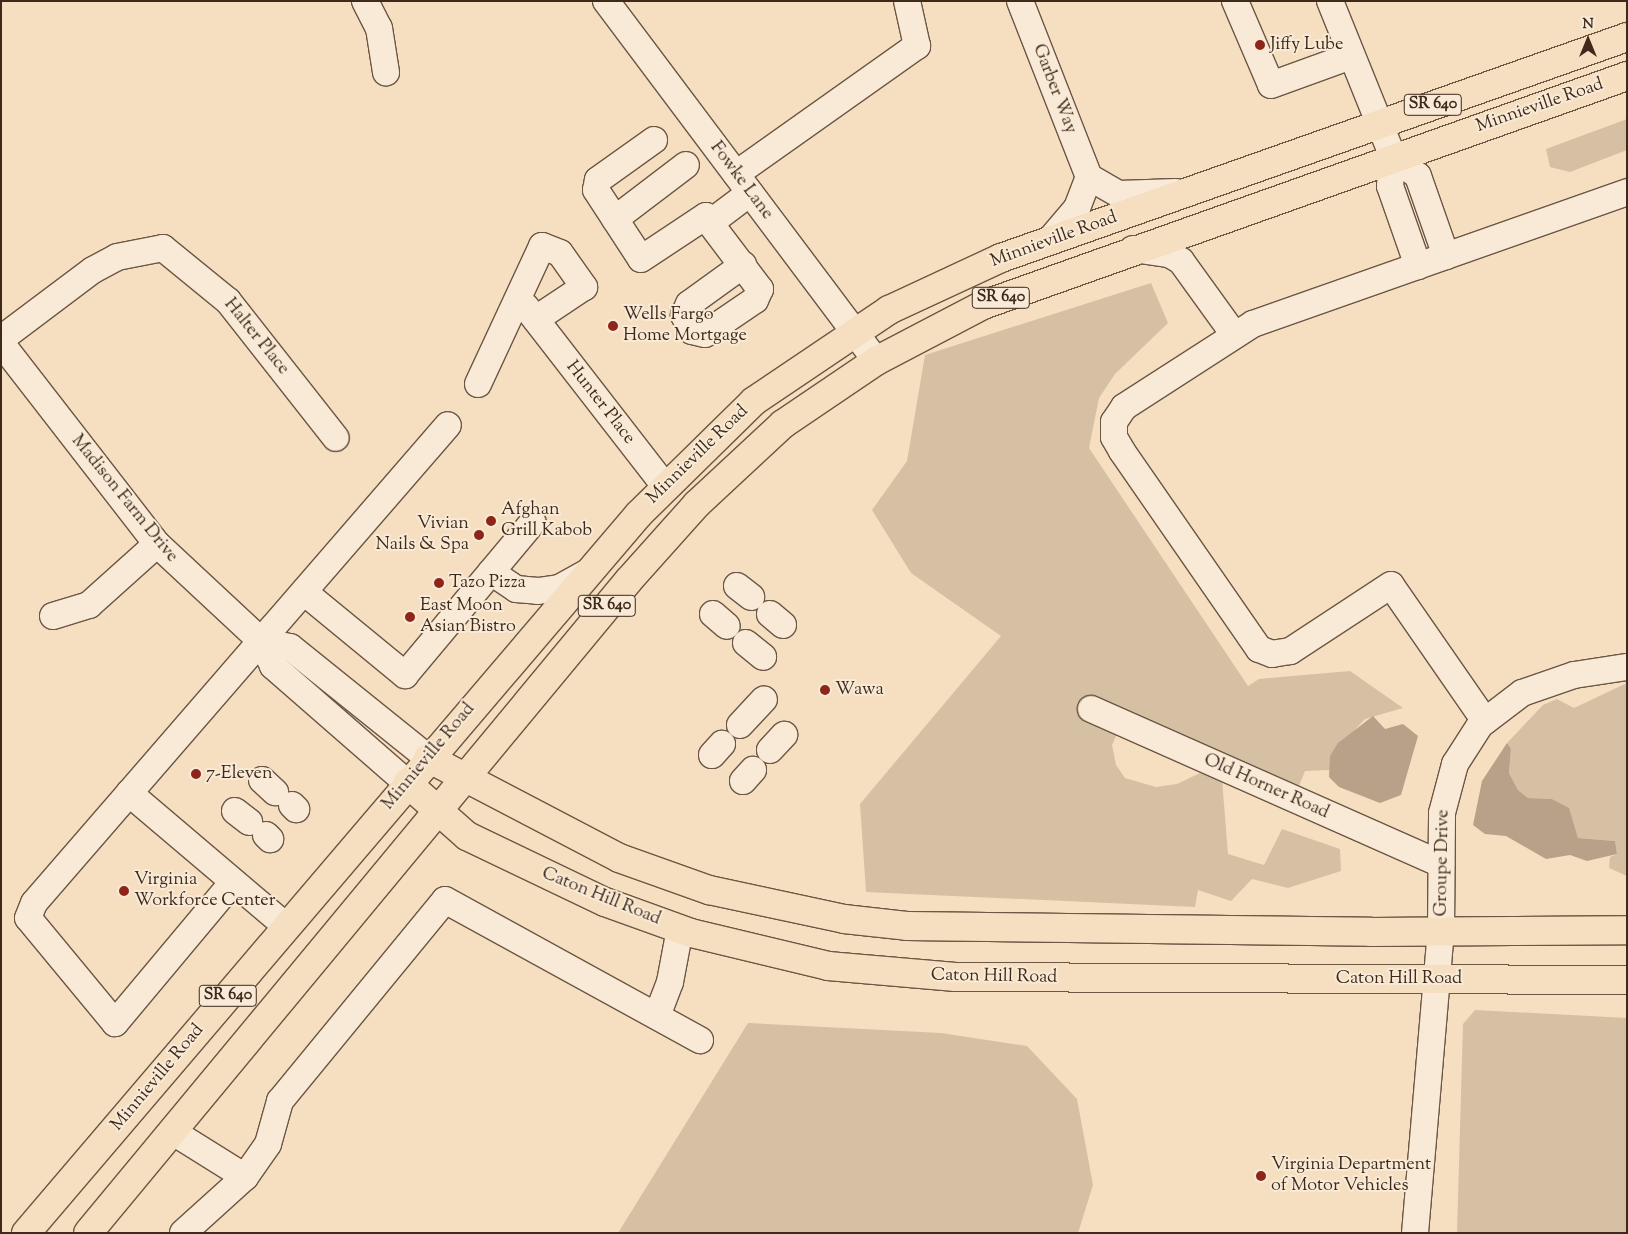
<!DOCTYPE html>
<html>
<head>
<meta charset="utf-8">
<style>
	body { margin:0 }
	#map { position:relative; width:1628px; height:1234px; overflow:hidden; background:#f5dfc0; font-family:"Sorts Mill Goudy",serif }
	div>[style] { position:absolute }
	.green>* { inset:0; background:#d6c0a4 }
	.water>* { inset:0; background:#b7a188 }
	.roads { filter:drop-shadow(1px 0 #6c5644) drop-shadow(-1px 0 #6c5644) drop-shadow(0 1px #6c5644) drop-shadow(0 -1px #6c5644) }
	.minor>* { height:26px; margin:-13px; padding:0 13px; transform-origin:13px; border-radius:13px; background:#f8ead6 }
	.major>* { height:28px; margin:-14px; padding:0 14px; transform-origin:14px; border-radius:14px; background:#f5dfc0 }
	.dots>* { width:14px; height:14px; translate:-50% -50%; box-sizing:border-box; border:2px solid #f8ead6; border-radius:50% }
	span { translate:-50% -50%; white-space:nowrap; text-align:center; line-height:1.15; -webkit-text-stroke:4px #f8ead6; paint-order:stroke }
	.shield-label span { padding:1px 4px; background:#f8ead6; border:1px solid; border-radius:4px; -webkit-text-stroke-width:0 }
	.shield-label { font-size:16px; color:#3e291b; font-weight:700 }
	.poi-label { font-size:18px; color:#3e291b }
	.left { translate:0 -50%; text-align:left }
	.right { translate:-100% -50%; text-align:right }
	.street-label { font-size:18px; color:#3e291b }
	.frame { position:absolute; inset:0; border:2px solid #3e291b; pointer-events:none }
	.north { position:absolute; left:1563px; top:15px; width:50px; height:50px; -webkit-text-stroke:4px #f8ead6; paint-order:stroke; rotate:0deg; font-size:14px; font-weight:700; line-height:20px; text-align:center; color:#3e291b }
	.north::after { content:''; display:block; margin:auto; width:18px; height:22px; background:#3e291b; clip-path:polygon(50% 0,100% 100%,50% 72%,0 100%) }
</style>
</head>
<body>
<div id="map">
	<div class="green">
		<i style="clip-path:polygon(1627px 119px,1627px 150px,1570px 172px,1550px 167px,1546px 149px)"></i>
		<i style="clip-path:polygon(1151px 283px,1168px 323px,1115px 374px,1099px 398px,1089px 448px,1248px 686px,1259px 679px,1350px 671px,1403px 708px,1365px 719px,1330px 756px,1330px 770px,1305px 771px,1299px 786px,1126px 714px,1112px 745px,1116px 765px,1125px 778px,1156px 787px,1177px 784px,1200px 773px,1222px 779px,1228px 854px,1264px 865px,1282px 829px,1340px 849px,1341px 871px,1288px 888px,1252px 879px,1231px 901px,1198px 890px,1195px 907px,866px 892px,860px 804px,1001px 636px,911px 573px,872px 510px,907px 461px,925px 355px)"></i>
		<i style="clip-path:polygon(1627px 683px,1627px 876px,1609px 868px,1610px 857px,1617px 854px,1615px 841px,1578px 838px,1568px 808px,1552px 799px,1528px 798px,1518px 790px,1509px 773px,1511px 749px,1507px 743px,1543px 705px,1557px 699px,1574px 708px)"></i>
		<i style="clip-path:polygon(1475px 1010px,1627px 1018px,1627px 1233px,1457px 1233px,1463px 1024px)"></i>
		<i style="clip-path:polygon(748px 1023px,941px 1033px,1027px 1046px,1077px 1099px,1093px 1185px,1078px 1233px,618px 1233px)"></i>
	</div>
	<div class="water">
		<i style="clip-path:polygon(1373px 716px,1385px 729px,1403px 724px,1418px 736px,1401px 795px,1380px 803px,1339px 787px,1329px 777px,1330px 756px,1338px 743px)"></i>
		<i style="clip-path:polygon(1507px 743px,1511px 749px,1509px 773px,1518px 790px,1528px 798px,1552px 799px,1569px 808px,1578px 838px,1615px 841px,1617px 854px,1587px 861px,1570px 855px,1546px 859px,1506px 836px,1485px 834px,1473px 825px,1482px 781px)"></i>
	</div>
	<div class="roads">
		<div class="minor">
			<i style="left:365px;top:1px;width:30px;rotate:63deg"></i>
			<i style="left:379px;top:28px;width:45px;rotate:81deg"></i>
			<i style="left:606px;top:1px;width:450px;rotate:53.1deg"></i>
			<i style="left:1020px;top:1px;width:189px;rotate:68.6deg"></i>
			<i style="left:1089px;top:177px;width:34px;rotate:30deg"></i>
			<i style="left:1119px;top:194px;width:57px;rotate:-2deg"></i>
			<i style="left:1235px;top:1px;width:91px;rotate:66.8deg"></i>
			<i style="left:1271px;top:85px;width:85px;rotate:-19.9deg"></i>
			<i style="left:1330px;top:1px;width:168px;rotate:68deg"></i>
			<i style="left:1393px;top:157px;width:29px;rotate:96deg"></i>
			<i style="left:1390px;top:186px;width:85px;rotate:70.7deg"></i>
			<i style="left:654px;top:140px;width:69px;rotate:144.5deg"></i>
			<i style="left:598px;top:180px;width:10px;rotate:101deg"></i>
			<i style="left:596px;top:190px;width:82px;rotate:56.9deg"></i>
			<i style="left:641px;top:259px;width:78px;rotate:-33.5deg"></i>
			<i style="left:706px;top:216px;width:8px;rotate:60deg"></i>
			<i style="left:710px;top:223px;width:50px;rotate:-36.9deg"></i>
			<i style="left:1393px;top:157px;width:31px;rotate:37deg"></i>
			<i style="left:1418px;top:176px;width:85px;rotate:70.7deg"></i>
			<i style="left:736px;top:174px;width:222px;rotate:-35.3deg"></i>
			<i style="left:917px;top:46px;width:46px;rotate:-102.5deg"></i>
			<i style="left:615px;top:219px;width:89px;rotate:-37.3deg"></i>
			<i style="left:710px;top:223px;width:83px;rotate:52.9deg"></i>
			<i style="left:760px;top:289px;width:12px;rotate:114deg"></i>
			<i style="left:755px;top:300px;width:60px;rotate:145.8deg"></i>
			<i style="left:705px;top:334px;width:13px;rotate:-167deg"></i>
			<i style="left:692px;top:331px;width:18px;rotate:-117deg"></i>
			<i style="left:684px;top:315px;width:12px;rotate:-66deg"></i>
			<i style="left:689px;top:304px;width:67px;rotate:-35.8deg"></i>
			<i style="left:1049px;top:241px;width:43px;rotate:-49.7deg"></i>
			<i style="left:1077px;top:208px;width:33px;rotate:-69deg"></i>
			<i style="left:1133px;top:249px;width:36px;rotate:8deg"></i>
			<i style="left:1169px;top:254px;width:14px;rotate:30deg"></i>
			<i style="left:1181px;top:261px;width:89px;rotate:54.2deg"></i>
			<i style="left:526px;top:307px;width:227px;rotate:52.2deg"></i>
			<i style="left:1px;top:339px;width:115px;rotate:-36.9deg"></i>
			<i style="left:93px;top:270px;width:27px;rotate:-28deg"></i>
			<i style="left:117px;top:257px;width:47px;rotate:-11.1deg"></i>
			<i style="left:163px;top:248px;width:84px;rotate:39.2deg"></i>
			<i style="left:228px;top:301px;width:174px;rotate:51.8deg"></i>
			<i style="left:1px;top:343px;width:254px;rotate:52.2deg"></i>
			<i style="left:157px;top:544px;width:142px;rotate:43deg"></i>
			<i style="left:261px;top:641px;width:28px;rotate:64deg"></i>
			<i style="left:273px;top:666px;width:178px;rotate:41.1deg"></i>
			<i style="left:478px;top:384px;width:152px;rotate:-65.1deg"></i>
			<i style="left:542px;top:246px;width:19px;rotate:21deg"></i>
			<i style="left:560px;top:253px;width:42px;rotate:54.8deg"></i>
			<i style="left:584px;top:287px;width:58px;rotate:146.3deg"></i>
			<i style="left:491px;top:572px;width:30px;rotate:34deg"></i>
			<i style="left:516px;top:589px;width:22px;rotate:5deg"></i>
			<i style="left:538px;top:591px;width:21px;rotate:-8deg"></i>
			<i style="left:559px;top:588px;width:33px;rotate:-29deg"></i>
			<i style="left:737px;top:586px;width:18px;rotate:38deg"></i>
			<i style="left:304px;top:592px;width:131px;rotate:39.4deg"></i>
			<i style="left:405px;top:675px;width:199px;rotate:-50.1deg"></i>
			<i style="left:713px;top:614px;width:18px;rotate:41deg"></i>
			<i style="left:770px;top:614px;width:17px;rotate:40deg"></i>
			<i style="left:53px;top:616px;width:38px;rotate:-17deg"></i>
			<i style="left:89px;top:605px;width:91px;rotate:-41.9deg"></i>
			<i style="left:261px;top:641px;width:30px;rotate:12deg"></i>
			<i style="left:290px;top:647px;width:177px;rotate:38.8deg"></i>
			<i style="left:746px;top:643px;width:22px;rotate:39deg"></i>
			<i style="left:1091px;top:709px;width:383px;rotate:23.9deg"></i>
			<i style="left:1485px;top:721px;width:165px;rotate:-124.7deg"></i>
			<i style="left:1391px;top:585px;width:121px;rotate:146.8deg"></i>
			<i style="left:1290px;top:651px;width:18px;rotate:171deg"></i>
			<i style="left:1272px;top:654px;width:14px;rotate:-159deg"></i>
			<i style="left:1259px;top:649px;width:241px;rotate:-124.7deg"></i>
			<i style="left:1122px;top:451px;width:16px;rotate:-120deg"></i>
			<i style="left:1114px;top:437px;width:15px;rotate:-90deg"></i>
			<i style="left:1114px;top:422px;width:18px;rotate:-56deg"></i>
			<i style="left:1124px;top:407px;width:153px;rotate:-32.8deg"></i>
			<i style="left:1253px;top:324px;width:397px;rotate:-19.4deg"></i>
			<i style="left:740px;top:725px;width:35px;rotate:-47deg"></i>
			<i style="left:770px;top:750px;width:21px;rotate:-47deg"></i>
			<i style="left:712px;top:755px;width:15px;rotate:-48deg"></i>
			<i style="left:262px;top:780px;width:18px;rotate:43deg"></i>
			<i style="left:743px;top:781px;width:15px;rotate:-48deg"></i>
			<i style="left:129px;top:793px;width:206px;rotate:40.3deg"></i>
			<i style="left:292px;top:805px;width:6px;rotate:45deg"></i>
			<i style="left:235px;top:811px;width:18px;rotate:38deg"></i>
			<i style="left:266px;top:835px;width:6px;rotate:45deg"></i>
			<i style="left:233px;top:882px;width:184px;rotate:129.9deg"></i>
			<i style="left:115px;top:1023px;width:136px;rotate:-129.6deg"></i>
			<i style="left:28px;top:918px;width:16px;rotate:-68deg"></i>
			<i style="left:34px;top:903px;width:632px;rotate:-49.1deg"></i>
			<i style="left:657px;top:1016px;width:36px;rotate:-69deg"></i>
			<i style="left:670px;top:982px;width:54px;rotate:-79.3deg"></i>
			<i style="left:173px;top:1132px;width:85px;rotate:32deg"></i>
			<i style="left:183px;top:1233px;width:84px;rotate:-42.1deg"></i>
			<i style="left:245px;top:1177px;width:40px;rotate:-55.1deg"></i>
			<i style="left:268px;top:1144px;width:45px;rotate:-74.4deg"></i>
			<i style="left:280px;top:1101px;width:260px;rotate:-50.6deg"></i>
			<i style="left:445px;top:900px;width:291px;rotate:28.8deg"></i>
			<i style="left:1415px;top:1233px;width:302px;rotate:-85.1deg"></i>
			<i style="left:1441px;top:932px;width:119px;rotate:-89.5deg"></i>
			<i style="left:1442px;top:813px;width:51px;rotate:-75.1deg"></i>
			<i style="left:1455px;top:764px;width:46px;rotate:-57.3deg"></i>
			<i style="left:1480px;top:725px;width:53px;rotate:-37.3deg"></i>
			<i style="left:1522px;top:693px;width:55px;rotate:-19.1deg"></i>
			<i style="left:1574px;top:675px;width:54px;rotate:-8.6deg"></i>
		</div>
		<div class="major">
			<i style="left:428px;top:758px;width:216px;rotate:27.6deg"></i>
			<i style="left:619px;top:858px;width:96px;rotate:19.6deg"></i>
			<i style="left:709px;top:890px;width:138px;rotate:12.1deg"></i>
			<i style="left:844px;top:919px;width:63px;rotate:6.3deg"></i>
			<i style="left:907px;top:926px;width:464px;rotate:0.7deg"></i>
			<i style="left:1371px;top:932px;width:256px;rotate:-0.4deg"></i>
			<i style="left:407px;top:783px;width:80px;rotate:41.5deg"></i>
			<i style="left:467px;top:836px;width:153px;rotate:25.6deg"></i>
			<i style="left:605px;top:902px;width:91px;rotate:19.8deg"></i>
			<i style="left:691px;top:933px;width:141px;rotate:13.5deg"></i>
			<i style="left:828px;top:966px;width:128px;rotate:4.9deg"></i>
			<i style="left:956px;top:977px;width:671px;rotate:0.26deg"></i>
			<i style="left:26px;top:1233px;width:945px;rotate:-49.55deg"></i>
			<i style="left:639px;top:514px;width:161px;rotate:-44.5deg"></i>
			<i style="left:754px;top:401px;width:163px;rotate:-34deg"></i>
			<i style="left:889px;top:310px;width:123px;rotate:-24.9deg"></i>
			<i style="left:1001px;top:258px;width:664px;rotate:-19.44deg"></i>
			<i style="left:88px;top:1233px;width:848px;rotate:-50.36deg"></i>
			<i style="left:629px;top:580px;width:102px;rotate:-48.2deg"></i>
			<i style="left:697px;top:504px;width:117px;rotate:-42.9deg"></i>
			<i style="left:783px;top:424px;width:112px;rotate:-34.1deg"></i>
			<i style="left:876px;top:361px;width:121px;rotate:-27.6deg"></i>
			<i style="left:983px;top:305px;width:684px;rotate:-19.57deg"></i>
		</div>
	</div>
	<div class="dots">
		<i style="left:1260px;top:45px;background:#8f2418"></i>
		<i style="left:613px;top:326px;background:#8f2418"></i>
		<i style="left:491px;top:521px;background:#8f2418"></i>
		<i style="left:479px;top:535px;background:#8f2418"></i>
		<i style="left:439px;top:583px;background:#8f2418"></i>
		<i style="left:410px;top:617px;background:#8f2418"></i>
		<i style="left:825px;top:690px;background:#8f2418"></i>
		<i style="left:196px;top:774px;background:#8f2418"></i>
		<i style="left:124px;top:891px;background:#8f2418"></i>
		<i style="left:1261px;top:1176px;background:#8f2418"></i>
	</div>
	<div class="shield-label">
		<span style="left:1433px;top:105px">SR 640</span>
		<span style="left:1001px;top:298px">SR 640</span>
		<span style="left:607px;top:606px">SR 640</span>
		<span style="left:228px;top:996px">SR 640</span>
	</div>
	<div class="poi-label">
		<span class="left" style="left:1270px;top:45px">Jiffy Lube</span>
		<span class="left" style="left:623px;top:326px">Wells Fargo<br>Home Mortgage</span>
		<span class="left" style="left:501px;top:521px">Afghan<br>Grill Kabob</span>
		<span class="right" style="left:469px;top:535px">Vivian<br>Nails &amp; Spa</span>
		<span class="left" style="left:449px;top:583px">Tazo Pizza</span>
		<span class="left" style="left:420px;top:617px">East Moon<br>Asian Bistro</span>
		<span class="left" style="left:835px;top:690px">Wawa</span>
		<span class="left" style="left:206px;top:774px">7-Eleven</span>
		<span class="left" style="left:134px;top:891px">Virginia<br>Workforce Center</span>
		<span class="left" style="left:1271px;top:1176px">Virginia Department<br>of Motor Vehicles</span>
	</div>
	<div class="street-label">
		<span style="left:1054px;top:89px;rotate:69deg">Garber Way</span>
		<span style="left:1540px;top:106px;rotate:-19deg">Minnieville Road</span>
		<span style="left:741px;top:181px;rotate:53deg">Fowke Lane</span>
		<span style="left:1054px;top:240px;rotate:-20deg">Minnieville Road</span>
		<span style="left:256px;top:337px;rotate:51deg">Halter Place</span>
		<span style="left:600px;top:403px;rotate:52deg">Hunter Place</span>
		<span style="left:698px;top:455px;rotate:-44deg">Minnieville Road</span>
		<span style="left:124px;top:499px;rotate:51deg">Madison Farm Drive</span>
		<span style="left:429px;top:757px;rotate:-50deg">Minnieville Road</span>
		<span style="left:1266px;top:787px;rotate:24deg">Old Horner Road</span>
		<span style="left:1443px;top:863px;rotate:-89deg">Groupe Drive</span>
		<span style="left:601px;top:897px;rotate:22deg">Caton Hill Road</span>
		<span style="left:994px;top:977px;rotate:1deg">Caton Hill Road</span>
		<span style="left:1399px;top:979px">Caton Hill Road</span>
		<span style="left:158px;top:1078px;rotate:-50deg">Minnieville Road</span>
	</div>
	<div class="frame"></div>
	<div class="north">N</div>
</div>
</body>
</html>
